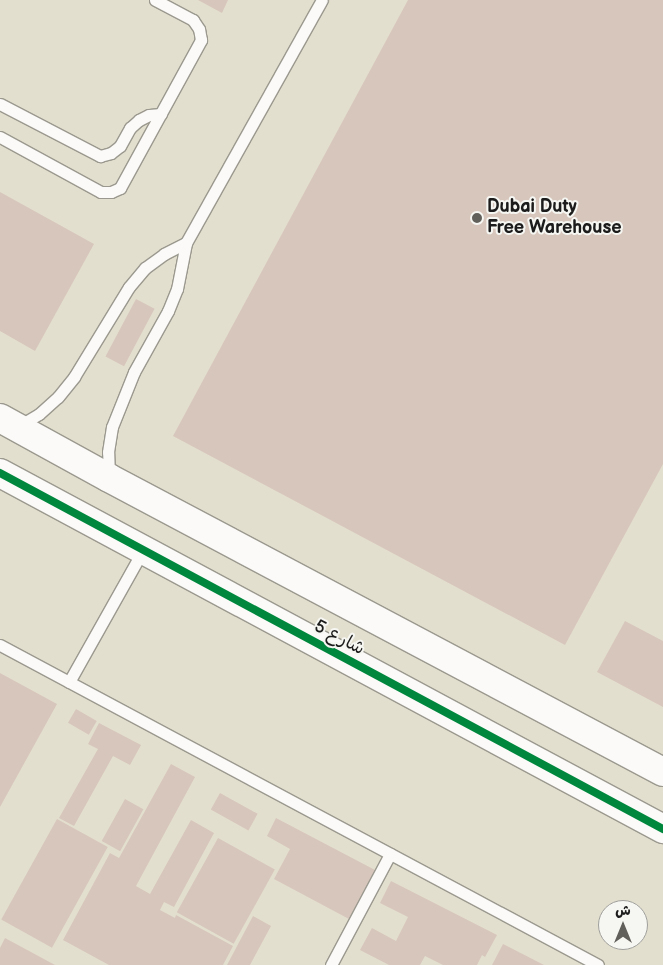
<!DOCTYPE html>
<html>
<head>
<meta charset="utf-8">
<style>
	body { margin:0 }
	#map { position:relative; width:663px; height:965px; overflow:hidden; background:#e3dfce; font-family:"Balsamiq Sans","Playpen Sans Arabic",sans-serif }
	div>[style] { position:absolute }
	.building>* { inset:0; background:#d7c6bc; transform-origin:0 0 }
	.roads { filter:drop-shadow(1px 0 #9b998f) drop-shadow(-1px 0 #9b998f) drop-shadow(0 1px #9b998f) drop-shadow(0 -1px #9b998f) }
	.lane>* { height:11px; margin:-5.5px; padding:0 5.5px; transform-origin:5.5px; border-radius:5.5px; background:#fbfaf8 }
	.secondary>* { height:28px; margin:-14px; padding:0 14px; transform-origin:14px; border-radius:14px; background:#fbfaf8 }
	.cycleway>* { height:8px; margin:-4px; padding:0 4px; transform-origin:4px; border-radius:4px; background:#00873e }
	.dots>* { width:14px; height:14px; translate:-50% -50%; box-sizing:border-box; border:2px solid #f6f6f2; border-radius:50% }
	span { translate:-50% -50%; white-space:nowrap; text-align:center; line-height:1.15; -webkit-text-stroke:4px #f6f6f2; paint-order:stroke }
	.poi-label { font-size:18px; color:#1c1c1c; font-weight:700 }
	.left { translate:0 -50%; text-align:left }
	.street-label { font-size:18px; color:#1c1c1c }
	.north { position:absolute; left:598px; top:900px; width:50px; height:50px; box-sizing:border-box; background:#f6f6f2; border:1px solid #9f9f9c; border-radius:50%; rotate:0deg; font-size:14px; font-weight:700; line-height:20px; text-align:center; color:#1c1c1c }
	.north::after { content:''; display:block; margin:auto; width:18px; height:22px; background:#62605a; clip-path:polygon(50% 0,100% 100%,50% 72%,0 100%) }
</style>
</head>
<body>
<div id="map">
	<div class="building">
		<i style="clip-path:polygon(198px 0,228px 0,222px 13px)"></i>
		<i style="clip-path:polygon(408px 0,663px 0,663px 464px,565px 645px,173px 436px)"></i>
		<i style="clip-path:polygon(0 192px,94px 244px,35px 351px,0 331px)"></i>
		<i style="left:136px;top:299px;width:21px;height:65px;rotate:28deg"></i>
		<i style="clip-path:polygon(625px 621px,663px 641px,663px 707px,597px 672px)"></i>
		<i style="clip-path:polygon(0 673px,57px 704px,0 807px)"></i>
		<i style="left:76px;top:709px;width:24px;height:16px;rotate:30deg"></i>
		<i style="clip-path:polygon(99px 723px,141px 745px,130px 765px,113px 756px,74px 826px,59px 818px,98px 749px,88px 744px)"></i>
		<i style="clip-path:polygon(171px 764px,195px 777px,136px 886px,150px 894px,191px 820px,214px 833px,174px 907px,164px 902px,160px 910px,175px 918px,176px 915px,233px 946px,223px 965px,109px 965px,63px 940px,110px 853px,119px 858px)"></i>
		<i style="left:220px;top:793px;width:43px;height:19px;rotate:29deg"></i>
		<i style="left:125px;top:799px;width:21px;height:48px;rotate:29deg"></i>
		<i style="clip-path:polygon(276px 818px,375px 870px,349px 919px,274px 879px,290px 849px,267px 836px)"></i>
		<i style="left:57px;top:819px;width:58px;height:115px;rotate:29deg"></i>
		<i style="left:218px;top:838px;width:65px;height:85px;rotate:29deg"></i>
		<i style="clip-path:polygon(391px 881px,497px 935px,485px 957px,482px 955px,477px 965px,443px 965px,425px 956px,420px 965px,389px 965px,360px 950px,372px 928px,396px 941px,408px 917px,380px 903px)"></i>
		<i style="clip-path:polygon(253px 916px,271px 926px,250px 965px,227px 965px)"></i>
		<i style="clip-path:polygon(5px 938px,55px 965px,0 965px,0 948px)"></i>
		<i style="clip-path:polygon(503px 944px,544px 965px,492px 965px)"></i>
	</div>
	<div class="roads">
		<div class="lane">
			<i style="left:0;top:104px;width:113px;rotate:27.5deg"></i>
			<i style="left:100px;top:156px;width:11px;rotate:-15deg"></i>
			<i style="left:111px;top:153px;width:11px;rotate:-38deg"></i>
			<i style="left:120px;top:146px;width:21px;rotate:-61deg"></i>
			<i style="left:130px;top:128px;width:12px;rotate:-42deg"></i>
			<i style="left:139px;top:120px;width:11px;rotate:-27deg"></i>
			<i style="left:149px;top:115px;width:12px;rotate:-5deg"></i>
			<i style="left:0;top:137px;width:115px;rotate:28.6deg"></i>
			<i style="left:101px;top:192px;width:10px"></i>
			<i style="left:111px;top:192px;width:10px;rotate:-24deg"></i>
			<i style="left:120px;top:188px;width:169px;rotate:-61.3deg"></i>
			<i style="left:201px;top:40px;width:11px;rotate:-100deg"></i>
			<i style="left:199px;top:29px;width:11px;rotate:-124deg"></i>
			<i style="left:193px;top:20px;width:43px;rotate:-152.2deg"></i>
			<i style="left:19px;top:426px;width:23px;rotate:-31deg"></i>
			<i style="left:39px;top:414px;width:25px;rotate:-42deg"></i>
			<i style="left:58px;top:397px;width:26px;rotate:-51deg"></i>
			<i style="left:74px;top:377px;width:105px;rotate:-58.6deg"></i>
			<i style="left:129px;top:287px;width:25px;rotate:-50deg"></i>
			<i style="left:145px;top:268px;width:24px;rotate:-36deg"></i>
			<i style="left:164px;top:254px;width:25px;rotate:-27deg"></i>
			<i style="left:109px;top:476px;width:24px;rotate:-92deg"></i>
			<i style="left:108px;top:452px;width:25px;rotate:-81deg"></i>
			<i style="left:112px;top:427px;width:59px;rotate:-68.2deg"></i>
			<i style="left:134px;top:372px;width:70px;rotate:-60.9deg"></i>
			<i style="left:168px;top:311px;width:24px;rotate:-68deg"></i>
			<i style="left:177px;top:289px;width:47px;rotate:-78.9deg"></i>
			<i style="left:186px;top:243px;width:278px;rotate:-60.8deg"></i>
			<i style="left:0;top:645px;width:678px;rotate:28.15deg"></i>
			<i style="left:69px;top:682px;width:151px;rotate:-60.7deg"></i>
			<i style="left:331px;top:965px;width:126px;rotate:-62deg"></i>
		</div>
		<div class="secondary">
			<i style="left:0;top:418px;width:124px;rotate:28.8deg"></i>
			<i style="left:109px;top:478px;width:627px;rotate:27.95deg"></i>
			<i style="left:0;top:473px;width:753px;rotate:28.23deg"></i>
		</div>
	</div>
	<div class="cycleway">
		<i style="left:0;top:473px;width:753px;rotate:28.23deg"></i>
	</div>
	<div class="dots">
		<i style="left:477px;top:218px;background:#62605a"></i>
	</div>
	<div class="poi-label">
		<span class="left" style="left:487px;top:218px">Dubai Duty<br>Free Warehouse</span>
	</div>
	<div class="street-label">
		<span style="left:339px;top:638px;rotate:28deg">شارع 5</span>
	</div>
	<div class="north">ش</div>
</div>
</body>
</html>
